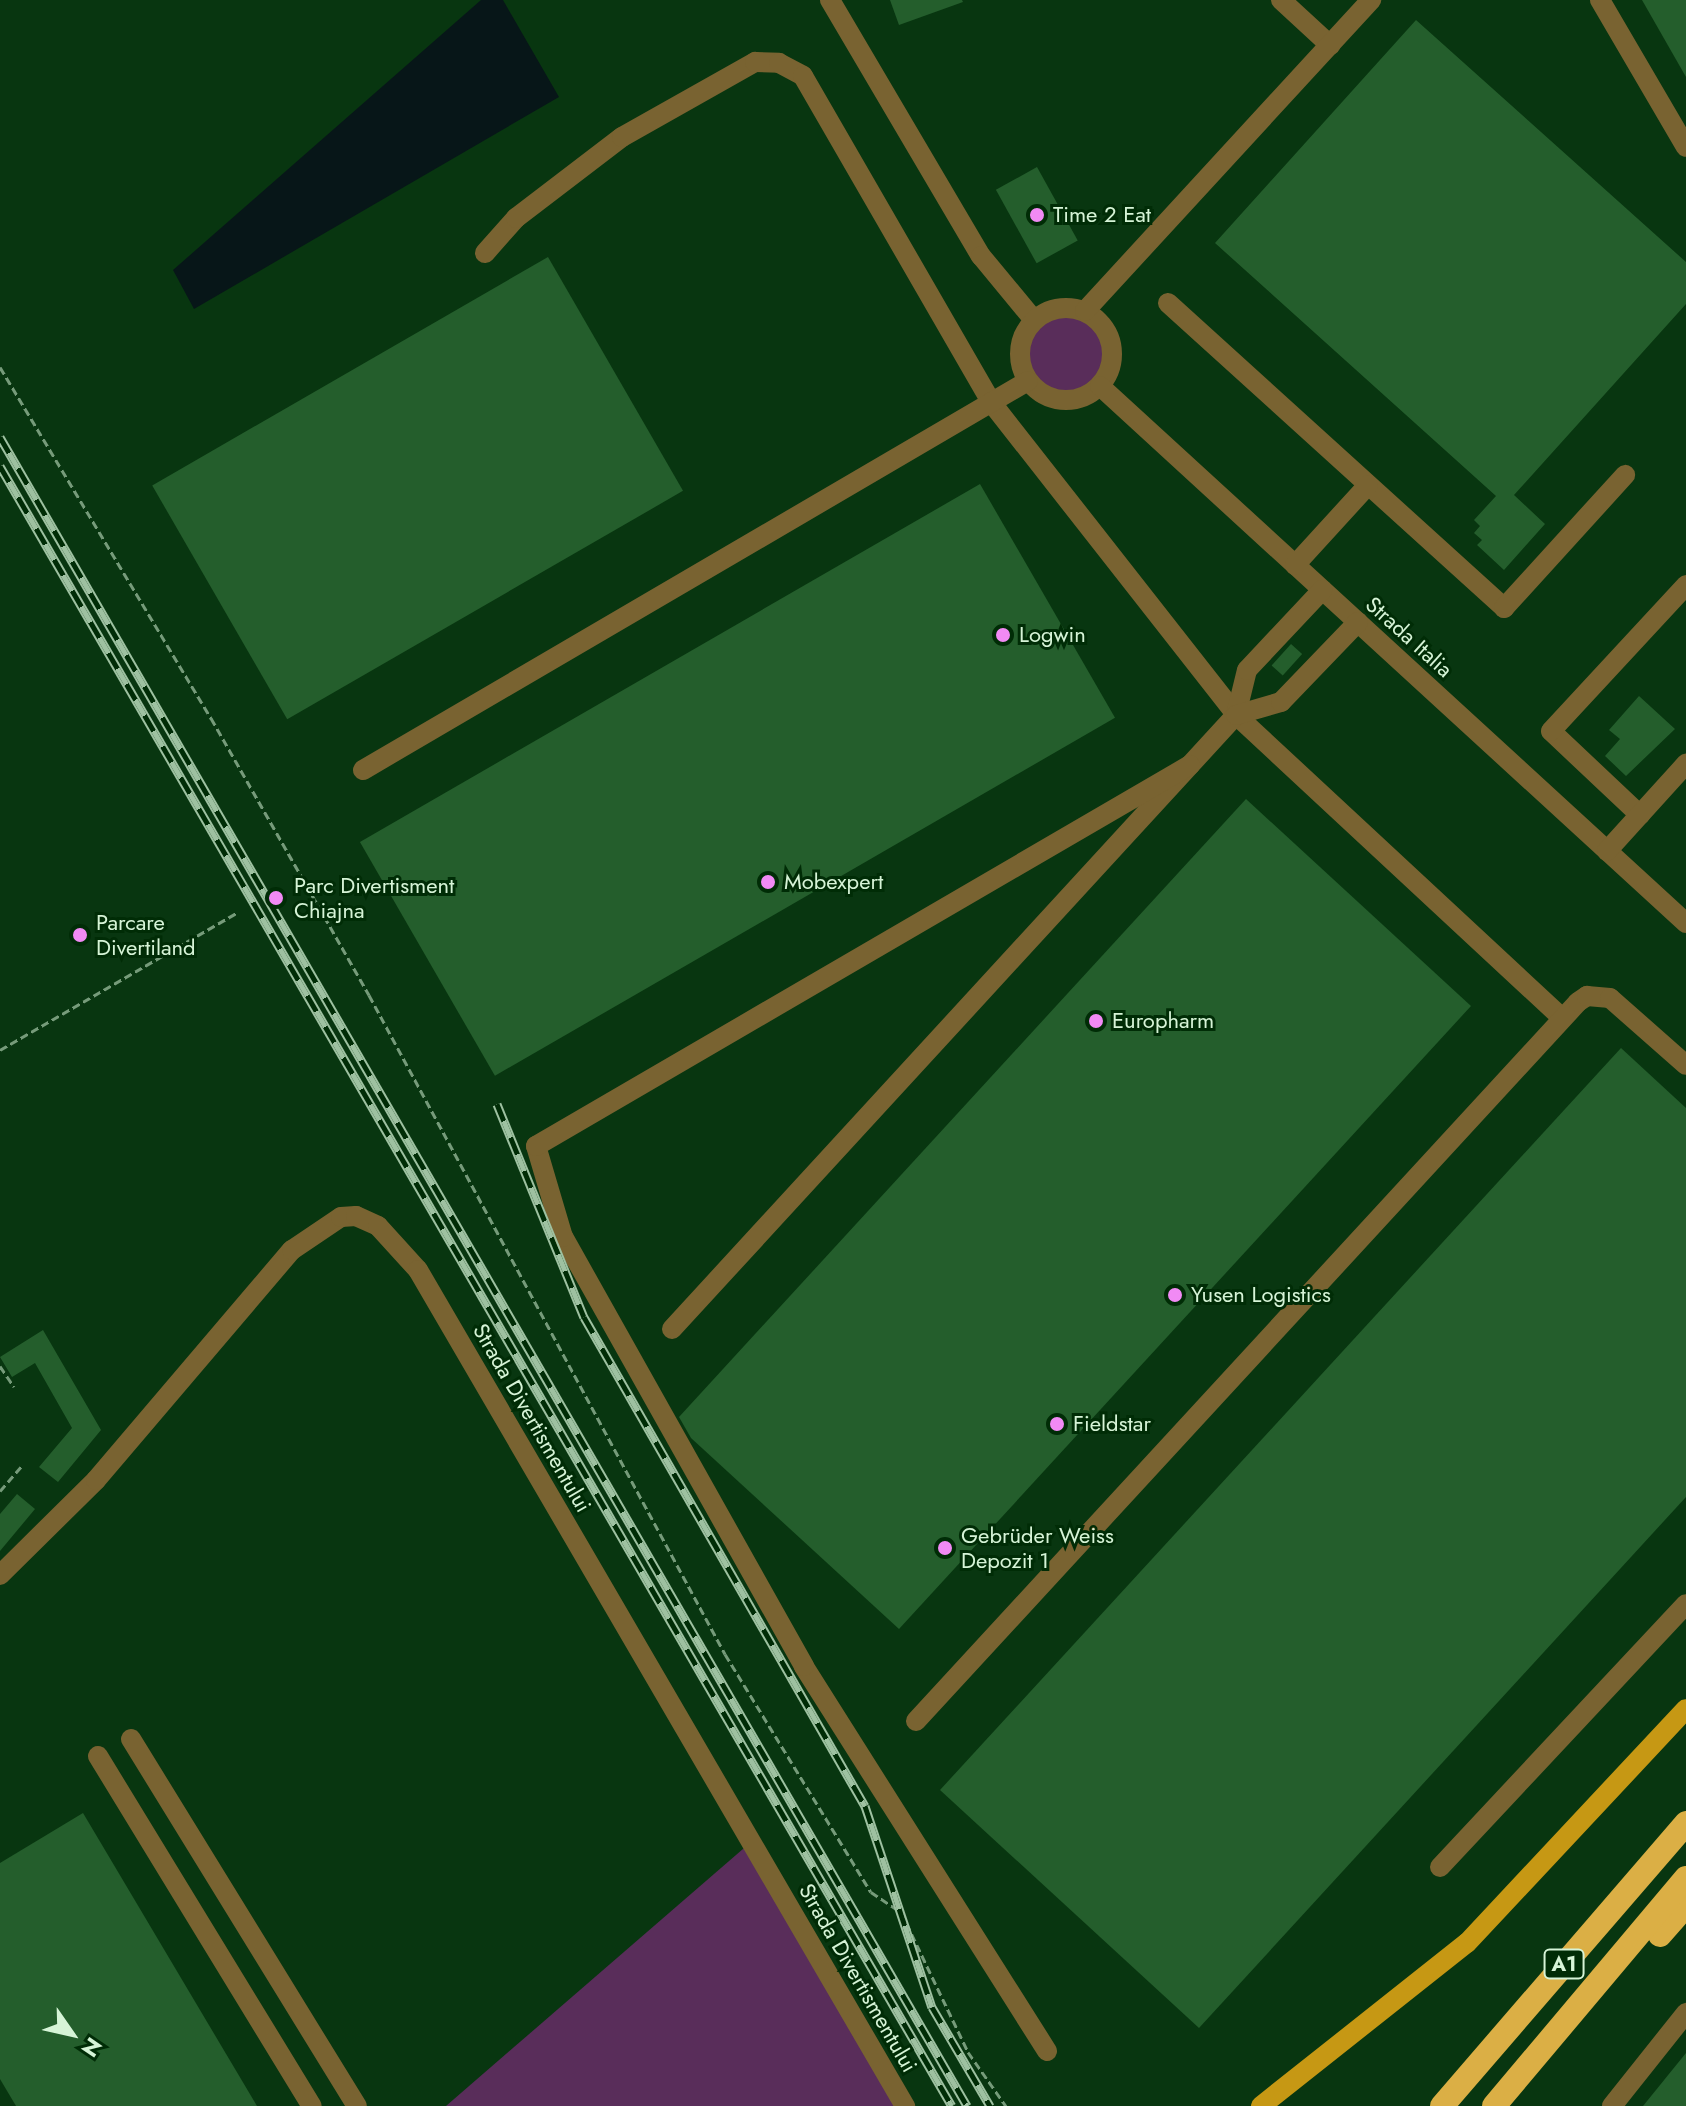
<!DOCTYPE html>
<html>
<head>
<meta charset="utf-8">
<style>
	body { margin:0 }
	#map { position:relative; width:1686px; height:2106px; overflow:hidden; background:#083610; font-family:Jost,sans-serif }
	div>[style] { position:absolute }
	.green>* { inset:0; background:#592d5a }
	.round { border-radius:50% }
	.water>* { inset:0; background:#071618 }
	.building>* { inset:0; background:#245e2c; transform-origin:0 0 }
	.path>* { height:3px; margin-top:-1.5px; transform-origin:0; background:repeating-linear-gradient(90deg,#769b7a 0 8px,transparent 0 12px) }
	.minor>* { height:20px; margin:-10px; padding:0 10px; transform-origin:10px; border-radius:10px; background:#796331 }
	.minor>.ring { margin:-10px; padding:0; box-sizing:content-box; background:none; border:20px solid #796331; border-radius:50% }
	.major>* { height:20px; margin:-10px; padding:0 10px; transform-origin:10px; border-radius:10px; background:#c69814 }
	.highway>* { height:24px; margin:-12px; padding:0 12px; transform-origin:12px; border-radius:12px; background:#dbaf45 }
	.rail>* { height:9px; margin-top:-4.5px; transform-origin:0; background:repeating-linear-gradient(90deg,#002c06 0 18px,#9ec1a1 0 36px); box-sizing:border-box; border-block:2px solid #9ec1a1 }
	.dots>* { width:22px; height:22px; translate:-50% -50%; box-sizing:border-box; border:4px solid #002c06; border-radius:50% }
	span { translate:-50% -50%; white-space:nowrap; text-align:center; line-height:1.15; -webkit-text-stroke:6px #002c06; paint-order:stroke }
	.shield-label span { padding:2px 6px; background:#002c06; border:2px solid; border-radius:6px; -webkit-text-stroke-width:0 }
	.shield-label { font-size:20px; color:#d6f4d7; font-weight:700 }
	.poi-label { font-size:22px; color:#d6f4d7 }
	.left { translate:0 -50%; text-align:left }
	.street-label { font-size:22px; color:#d6f4d7 }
	.north { position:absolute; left:32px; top:1994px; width:80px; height:80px; -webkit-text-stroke:6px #002c06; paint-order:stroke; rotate:124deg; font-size:22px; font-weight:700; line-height:32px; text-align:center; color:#d6f4d7 }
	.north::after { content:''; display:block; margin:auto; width:28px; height:36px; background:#d6f4d7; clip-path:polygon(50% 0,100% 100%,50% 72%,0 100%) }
</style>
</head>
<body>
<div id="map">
	<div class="green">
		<i class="round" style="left:1020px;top:308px;width:92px;height:92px"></i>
		<i style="clip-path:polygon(751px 1842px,905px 2106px,446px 2106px)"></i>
	</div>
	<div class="water">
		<i style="clip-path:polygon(481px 0,503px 0,559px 97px,194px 309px,173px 270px)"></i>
	</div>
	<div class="building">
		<i style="clip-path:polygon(890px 0,962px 0,963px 2px,899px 25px)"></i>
		<i style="clip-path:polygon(1642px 0,1686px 0,1686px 77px)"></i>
		<i style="clip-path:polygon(1416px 20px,1686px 262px,1686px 304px,1514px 495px,1545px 524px,1504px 570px,1477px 545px,1482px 540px,1474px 533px,1480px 526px,1474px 520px,1496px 496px,1215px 243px)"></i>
		<i style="left:1037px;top:167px;width:84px;height:47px;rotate:61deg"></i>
		<i style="left:548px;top:257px;width:270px;height:457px;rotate:60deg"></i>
		<i style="left:980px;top:484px;width:270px;height:716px;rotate:60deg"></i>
		<i style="left:1291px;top:644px;width:15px;height:29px;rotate:42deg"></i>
		<i style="clip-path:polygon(1639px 696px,1675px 729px,1626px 776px,1605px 756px,1620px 739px,1609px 730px)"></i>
		<i style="clip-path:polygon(1246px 799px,1471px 1006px,899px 1629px,691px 1438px,679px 1417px)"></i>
		<i style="clip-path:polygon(1621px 1048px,1686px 1108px,1686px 1497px,1199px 2028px,940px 1790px)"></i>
		<i style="clip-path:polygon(43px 1330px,101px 1430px,58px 1482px,39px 1467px,72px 1428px,35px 1363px,12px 1377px,0 1357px)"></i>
		<i style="clip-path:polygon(17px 1494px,35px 1509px,0 1551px,0 1514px)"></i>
		<i style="clip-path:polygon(83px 1813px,257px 2106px,16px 2106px,0 2079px,0 1863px)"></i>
		<i style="clip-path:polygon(1686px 2053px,1686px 2106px,1643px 2106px)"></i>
	</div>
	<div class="path">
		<i style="left:0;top:367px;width:410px;rotate:59deg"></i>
		<i style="left:211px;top:718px;width:319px;rotate:60.3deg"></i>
		<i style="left:369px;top:995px;width:749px;rotate:61.62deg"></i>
		<i style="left:725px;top:1654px;width:279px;rotate:58.5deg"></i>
		<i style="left:871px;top:1892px;width:36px;rotate:34deg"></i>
		<i style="left:901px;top:1912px;width:155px;rotate:64.4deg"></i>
		<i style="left:968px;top:2052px;width:66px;rotate:54.9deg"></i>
		<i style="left:0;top:1050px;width:273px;rotate:-30.1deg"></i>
		<i style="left:0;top:1366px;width:25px;rotate:56deg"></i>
		<i style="left:0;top:1491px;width:33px;rotate:-49deg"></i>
	</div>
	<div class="minor">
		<i style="left:830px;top:0;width:297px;rotate:59.5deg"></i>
		<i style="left:981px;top:256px;width:83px;rotate:50.4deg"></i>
		<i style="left:1281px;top:0;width:67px;rotate:42.6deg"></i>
		<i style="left:1600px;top:0;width:170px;rotate:59.7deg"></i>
		<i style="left:485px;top:253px;width:47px;rotate:-48.5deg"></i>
		<i style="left:516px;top:218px;width:133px;rotate:-37.4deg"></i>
		<i style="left:622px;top:137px;width:153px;rotate:-29.4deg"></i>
		<i style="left:755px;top:62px;width:24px;rotate:2deg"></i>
		<i style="left:779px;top:63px;width:27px;rotate:28deg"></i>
		<i style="left:803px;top:76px;width:376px;rotate:60deg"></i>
		<i style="left:991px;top:402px;width:397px;rotate:51.9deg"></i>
		<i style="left:1236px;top:715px;width:445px;rotate:42.9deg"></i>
		<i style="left:1168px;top:303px;width:454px;rotate:42.2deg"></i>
		<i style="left:1504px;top:608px;width:180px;rotate:-47.7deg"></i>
		<i class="ring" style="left:1020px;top:308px;width:72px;height:72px"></i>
		<i style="left:1085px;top:311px;width:423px;rotate:-47.4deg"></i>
		<i style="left:1100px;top:386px;width:795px;rotate:42.5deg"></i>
		<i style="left:1295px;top:565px;width:108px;rotate:-47.6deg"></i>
		<i style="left:1236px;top:715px;width:46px;rotate:-76.3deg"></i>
		<i style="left:1247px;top:670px;width:110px;rotate:-46.8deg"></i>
		<i style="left:363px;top:770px;width:770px;rotate:-30.33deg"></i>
		<i style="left:1640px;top:815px;width:122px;rotate:-136.7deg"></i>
		<i style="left:1551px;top:731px;width:199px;rotate:-47.2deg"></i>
		<i style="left:1607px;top:851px;width:118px;rotate:-47.8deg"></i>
		<i style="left:672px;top:1329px;width:834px;rotate:-47.43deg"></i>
		<i style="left:1236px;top:715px;width:47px;rotate:-16.1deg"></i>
		<i style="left:1281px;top:702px;width:111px;rotate:-46.1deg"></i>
		<i style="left:0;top:1575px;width:135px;rotate:-44.7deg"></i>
		<i style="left:96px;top:1480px;width:302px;rotate:-49.6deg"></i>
		<i style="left:292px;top:1250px;width:59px;rotate:-34deg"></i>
		<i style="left:341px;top:1217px;width:15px;rotate:-4deg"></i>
		<i style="left:356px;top:1216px;width:24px;rotate:24deg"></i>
		<i style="left:378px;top:1226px;width:59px;rotate:47.7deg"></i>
		<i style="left:418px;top:1270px;width:968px;rotate:59.78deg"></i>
		<i style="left:916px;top:1721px;width:977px;rotate:-47.36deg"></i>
		<i style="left:1578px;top:1002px;width:11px;rotate:-34deg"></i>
		<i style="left:1587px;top:996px;width:23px;rotate:5deg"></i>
		<i style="left:1610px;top:998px;width:101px;rotate:41.4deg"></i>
		<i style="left:131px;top:1739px;width:431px;rotate:58.4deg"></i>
		<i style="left:98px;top:1756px;width:410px;rotate:58.6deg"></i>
		<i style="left:1440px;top:1867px;width:360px;rotate:-46.9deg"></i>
		<i style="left:1047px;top:2051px;width:455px;rotate:-122.3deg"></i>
		<i style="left:804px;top:1666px;width:492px;rotate:-119.3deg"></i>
		<i style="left:563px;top:1237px;width:95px;rotate:-106.5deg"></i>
		<i style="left:536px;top:1146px;width:757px;rotate:-30.22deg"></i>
		<i style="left:1612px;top:2106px;width:119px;rotate:-51.5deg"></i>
	</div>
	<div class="major">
		<i style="left:1261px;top:2106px;width:263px;rotate:-38.4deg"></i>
		<i style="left:1467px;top:1943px;width:320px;rotate:-46.9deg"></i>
	</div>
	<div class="highway">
		<i style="left:1660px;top:1935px;width:40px;rotate:-49deg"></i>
		<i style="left:1442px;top:2106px;width:374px;rotate:-49.2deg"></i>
		<i style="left:1494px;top:2106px;width:298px;rotate:-49.9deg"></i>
	</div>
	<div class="rail">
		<i style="left:0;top:437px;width:1929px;rotate:59.91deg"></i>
		<i style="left:0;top:466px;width:1896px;rotate:59.87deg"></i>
		<i style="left:497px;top:1104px;width:230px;rotate:67.8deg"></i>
		<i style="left:584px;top:1317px;width:564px;rotate:60.12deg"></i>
		<i style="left:865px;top:1806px;width:212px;rotate:71.6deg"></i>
		<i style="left:932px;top:2007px;width:115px;rotate:59.6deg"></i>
	</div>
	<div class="dots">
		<i style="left:1037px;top:215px;background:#f18af4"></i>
		<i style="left:1003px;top:635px;background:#f18af4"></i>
		<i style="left:768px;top:882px;background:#f18af4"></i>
		<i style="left:276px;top:898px;background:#f18af4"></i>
		<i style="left:80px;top:935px;background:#f18af4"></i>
		<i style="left:1096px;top:1021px;background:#f18af4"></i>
		<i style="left:1175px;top:1295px;background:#f18af4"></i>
		<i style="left:1057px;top:1424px;background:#f18af4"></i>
		<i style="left:945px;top:1548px;background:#f18af4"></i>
	</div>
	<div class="shield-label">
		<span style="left:1564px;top:1964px">A1</span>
	</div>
	<div class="poi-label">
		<span class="left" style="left:1053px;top:215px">Time 2 Eat</span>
		<span class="left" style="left:1019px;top:635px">Logwin</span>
		<span class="left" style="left:784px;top:882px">Mobexpert</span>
		<span class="left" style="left:294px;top:898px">Parc Divertisment<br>Chiajna</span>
		<span class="left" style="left:96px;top:935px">Parcare<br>Divertiland</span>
		<span class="left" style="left:1112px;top:1021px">Europharm</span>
		<span class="left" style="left:1191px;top:1295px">Yusen Logistics</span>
		<span class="left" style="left:1073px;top:1424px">Fieldstar</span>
		<span class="left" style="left:961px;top:1548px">Gebrüder Weiss<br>Depozit 1</span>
	</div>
	<div class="street-label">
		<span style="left:1409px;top:637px;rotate:42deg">Strada Italia</span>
		<span style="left:532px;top:1418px;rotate:60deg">Strada Divertismentului</span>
		<span style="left:858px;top:1978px;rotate:60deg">Strada Divertismentului</span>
	</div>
	<div class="north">N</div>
</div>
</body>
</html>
